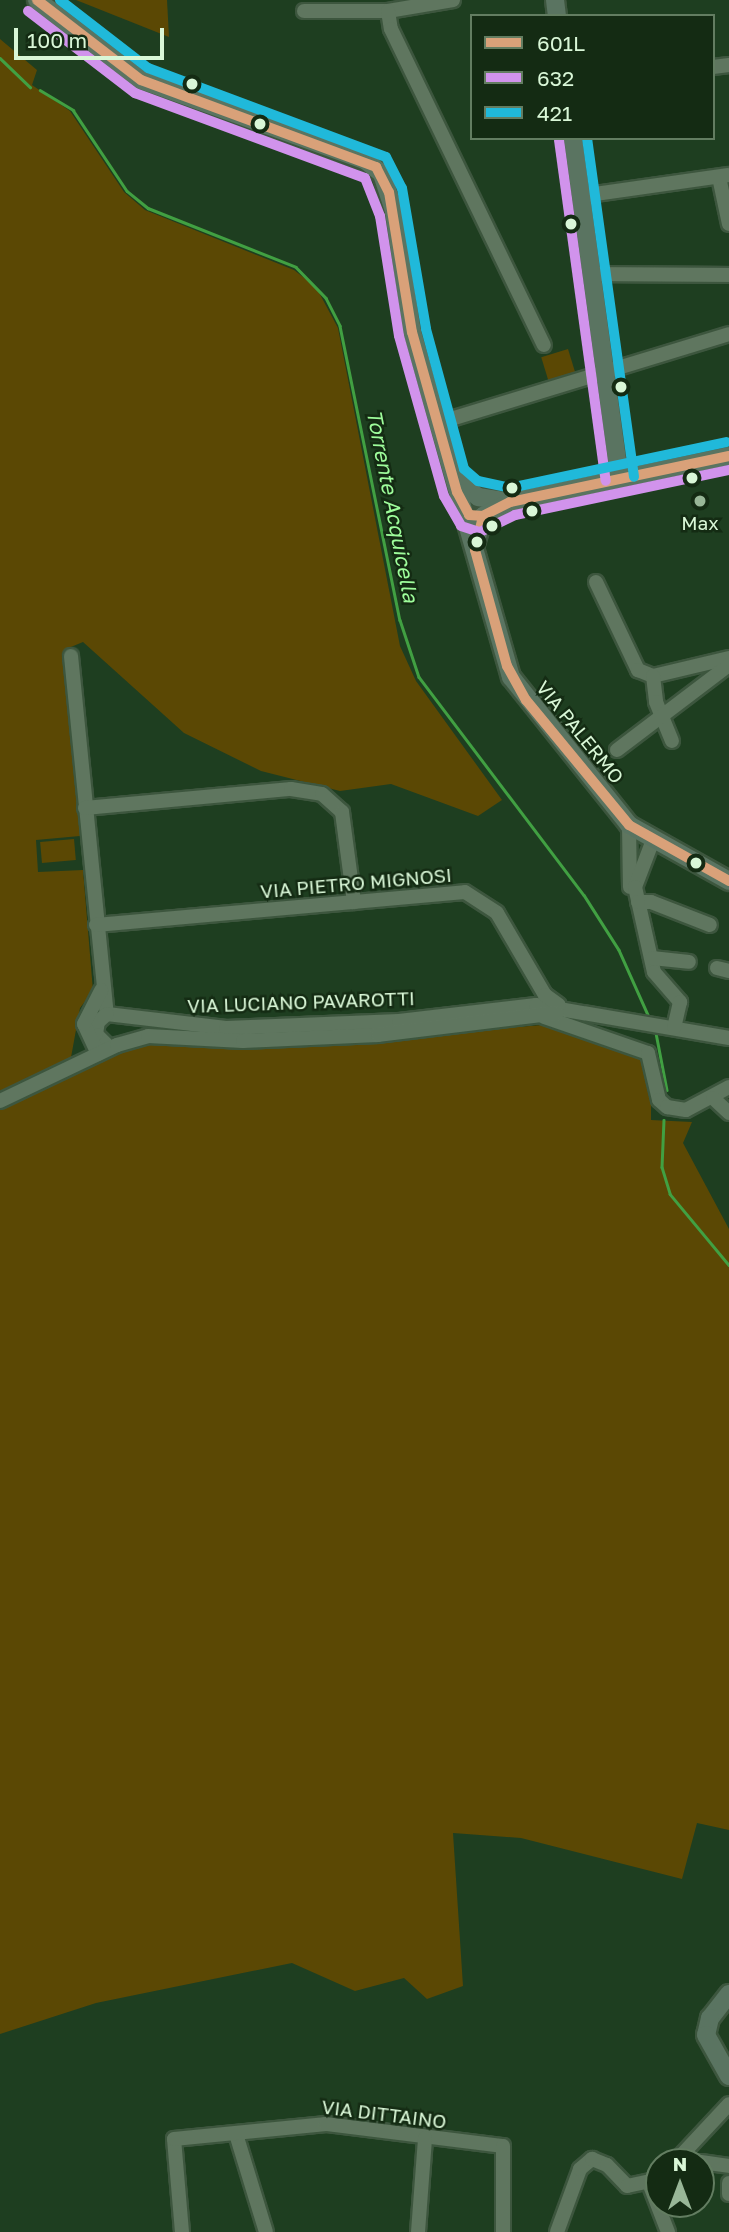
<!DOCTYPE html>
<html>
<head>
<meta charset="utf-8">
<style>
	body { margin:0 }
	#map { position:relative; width:729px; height:2232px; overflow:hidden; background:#1e3e20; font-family:"Golos Text",sans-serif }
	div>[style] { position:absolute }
	.green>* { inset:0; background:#5b4804; transform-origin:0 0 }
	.stream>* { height:2.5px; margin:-1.25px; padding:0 1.25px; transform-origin:1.25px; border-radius:1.25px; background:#41a042 }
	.roads { filter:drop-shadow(2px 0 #3d563e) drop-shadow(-2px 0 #3d563e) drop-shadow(0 2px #3d563e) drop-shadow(0 -2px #3d563e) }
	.minor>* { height:14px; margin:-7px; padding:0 7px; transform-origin:7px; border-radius:7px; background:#5f765f }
	.major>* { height:18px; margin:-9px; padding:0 9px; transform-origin:9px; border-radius:9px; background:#5a7461 }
	.bus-1>* { height:10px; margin:-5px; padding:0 5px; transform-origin:5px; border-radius:5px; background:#d9a179 }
	.bus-2>* { height:10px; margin:-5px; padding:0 5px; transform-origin:5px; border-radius:5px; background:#d193ec }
	.bus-3>* { height:10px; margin:-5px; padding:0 5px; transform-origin:5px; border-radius:5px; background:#20b9da }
	.dots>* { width:19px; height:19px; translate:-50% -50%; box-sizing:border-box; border:4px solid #142b13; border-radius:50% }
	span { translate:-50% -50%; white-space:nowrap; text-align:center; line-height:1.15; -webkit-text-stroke:5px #142b13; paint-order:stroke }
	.poi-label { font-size:19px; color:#d9f7d7 }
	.street-label { font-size:19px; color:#d9f7d7 }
	.water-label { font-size:21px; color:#9efd9b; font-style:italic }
	.legend { position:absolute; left:470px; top:14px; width:245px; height:126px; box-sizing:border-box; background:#142b13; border:2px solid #637d61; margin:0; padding:9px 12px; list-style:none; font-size:21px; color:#d9f7d7 }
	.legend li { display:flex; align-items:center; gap:14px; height:35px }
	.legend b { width:35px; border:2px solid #637d61 }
	.north { position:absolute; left:645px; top:2148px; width:70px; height:70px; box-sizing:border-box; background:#142b13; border:2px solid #637d61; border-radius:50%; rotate:0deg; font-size:19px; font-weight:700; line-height:28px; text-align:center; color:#d9f7d7 }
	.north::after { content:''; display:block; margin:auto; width:24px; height:32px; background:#98b697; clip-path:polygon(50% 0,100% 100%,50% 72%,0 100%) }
	.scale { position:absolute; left:14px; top:28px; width:150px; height:32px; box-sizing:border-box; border:4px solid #d9f7d7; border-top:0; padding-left:9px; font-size:21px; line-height:24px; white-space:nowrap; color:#d9f7d7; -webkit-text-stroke:5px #142b13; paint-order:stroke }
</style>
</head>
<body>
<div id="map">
	<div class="green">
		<i style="clip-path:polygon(76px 0,167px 0,169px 37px)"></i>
		<i style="clip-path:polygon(0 39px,37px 70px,32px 85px,70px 111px,124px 192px,145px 210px,294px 270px,316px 287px,338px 328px,400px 646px,416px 681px,502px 800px,478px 816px,391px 784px,340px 791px,261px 771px,184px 733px,83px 642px,66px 649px,80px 836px,36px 840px,38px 872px,83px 870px,93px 991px,80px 1008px,70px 1063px,58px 1081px,152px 1040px,267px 1047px,402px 1041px,425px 1034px,543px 1025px,641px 1056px,651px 1075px,651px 1120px,692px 1122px,683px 1143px,729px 1229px,729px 1830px,697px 1823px,682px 1879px,521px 1838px,453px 1833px,463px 1986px,427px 1999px,404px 1978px,355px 1991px,292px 1963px,96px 2003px,0 2034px)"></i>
		<i style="left:568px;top:349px;width:27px;height:28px;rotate:73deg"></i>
		<i style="left:74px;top:839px;width:21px;height:34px;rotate:85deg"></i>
	</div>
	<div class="stream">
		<i style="left:0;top:58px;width:42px;rotate:44deg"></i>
		<i style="left:40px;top:90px;width:39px;rotate:31deg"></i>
		<i style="left:73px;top:110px;width:97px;rotate:56.3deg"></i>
		<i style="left:127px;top:191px;width:27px;rotate:39deg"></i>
		<i style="left:148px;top:208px;width:159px;rotate:21.7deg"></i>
		<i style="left:296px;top:267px;width:43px;rotate:45.9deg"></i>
		<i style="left:326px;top:298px;width:31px;rotate:63deg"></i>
		<i style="left:340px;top:326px;width:300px;rotate:78.5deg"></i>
		<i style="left:400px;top:620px;width:60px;rotate:71.6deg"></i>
		<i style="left:419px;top:677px;width:273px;rotate:52.9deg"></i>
		<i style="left:584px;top:895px;width:65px;rotate:57.5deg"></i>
		<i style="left:619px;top:950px;width:73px;rotate:65.9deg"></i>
		<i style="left:656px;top:1033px;width:58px;rotate:79.1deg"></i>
		<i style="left:664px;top:1120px;width:47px;rotate:92.4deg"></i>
		<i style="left:662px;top:1167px;width:28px;rotate:73deg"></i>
		<i style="left:670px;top:1194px;width:92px;rotate:50.3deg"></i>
	</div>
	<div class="roads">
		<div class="minor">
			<i style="left:304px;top:11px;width:84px"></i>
			<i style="left:388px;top:11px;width:66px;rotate:-9.6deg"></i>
			<i style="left:388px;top:11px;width:18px;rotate:81deg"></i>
			<i style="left:391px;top:29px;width:351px;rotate:64.2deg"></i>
			<i style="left:713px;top:67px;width:16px;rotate:-7deg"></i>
			<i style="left:719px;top:177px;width:48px;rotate:78deg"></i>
			<i style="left:581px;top:196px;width:149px;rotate:-8.1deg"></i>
			<i style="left:592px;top:274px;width:137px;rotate:0.4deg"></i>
			<i style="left:438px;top:423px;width:304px;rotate:-17deg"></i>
			<i style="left:596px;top:582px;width:98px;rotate:64.5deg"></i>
			<i style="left:638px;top:670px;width:16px;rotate:22deg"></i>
			<i style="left:653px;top:676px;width:78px;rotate:-13.3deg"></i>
			<i style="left:71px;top:656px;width:360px;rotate:84.3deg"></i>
			<i style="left:107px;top:1014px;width:120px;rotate:6.7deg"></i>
			<i style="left:226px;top:1028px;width:173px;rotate:-2.3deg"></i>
			<i style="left:399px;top:1021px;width:138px;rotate:-6.7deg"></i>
			<i style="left:536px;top:1005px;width:196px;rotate:9.7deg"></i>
			<i style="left:653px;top:676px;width:26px;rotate:83deg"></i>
			<i style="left:656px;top:702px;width:42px;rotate:67.7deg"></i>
			<i style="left:617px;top:750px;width:141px;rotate:-37.2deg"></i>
			<i style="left:85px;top:808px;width:207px;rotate:-5.3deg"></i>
			<i style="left:291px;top:789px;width:31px;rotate:9deg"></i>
			<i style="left:322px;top:794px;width:27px;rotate:42deg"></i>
			<i style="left:342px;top:812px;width:91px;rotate:82.4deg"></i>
			<i style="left:629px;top:825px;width:62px;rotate:89.1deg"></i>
			<i style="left:653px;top:840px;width:50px;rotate:111deg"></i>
			<i style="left:635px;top:887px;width:87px;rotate:77.4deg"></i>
			<i style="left:654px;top:972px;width:40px;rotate:49deg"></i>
			<i style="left:680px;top:1002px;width:26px;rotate:103deg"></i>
			<i style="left:638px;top:902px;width:13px"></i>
			<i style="left:651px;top:902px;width:63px;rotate:21.3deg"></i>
			<i style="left:96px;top:925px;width:370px;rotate:-5.1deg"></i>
			<i style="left:465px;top:892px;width:38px;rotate:33deg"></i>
			<i style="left:497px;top:913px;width:95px;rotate:59.7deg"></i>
			<i style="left:545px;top:995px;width:17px;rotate:36deg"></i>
			<i style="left:652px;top:958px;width:37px;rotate:6deg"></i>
			<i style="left:717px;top:968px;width:12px;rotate:14deg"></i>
			<i style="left:544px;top:1017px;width:110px;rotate:19.1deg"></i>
			<i style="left:648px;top:1053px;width:48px;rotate:76.8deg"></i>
			<i style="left:659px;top:1100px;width:11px;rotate:41deg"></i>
			<i style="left:667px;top:1107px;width:19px;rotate:9deg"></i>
			<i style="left:686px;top:1110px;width:49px;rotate:-28.1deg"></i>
			<i style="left:106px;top:1044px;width:14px;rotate:-135deg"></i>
			<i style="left:96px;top:1034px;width:12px;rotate:-81deg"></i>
			<i style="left:98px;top:1022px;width:12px;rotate:-42deg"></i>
			<i style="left:98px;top:1054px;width:33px;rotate:-115deg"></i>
			<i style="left:84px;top:1024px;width:38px;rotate:-63deg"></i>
			<i style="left:713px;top:1098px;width:22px;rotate:43deg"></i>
			<i style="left:0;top:1101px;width:130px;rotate:-25.6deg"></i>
			<i style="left:117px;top:1045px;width:32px;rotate:-16deg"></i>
			<i style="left:148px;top:1036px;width:95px;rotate:3deg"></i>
			<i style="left:243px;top:1041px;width:135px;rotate:-2.5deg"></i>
			<i style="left:378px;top:1035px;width:180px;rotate:-7deg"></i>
			<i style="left:236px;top:2134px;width:102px;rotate:73deg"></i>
			<i style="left:675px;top:2162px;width:79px;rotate:-47deg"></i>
			<i style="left:701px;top:2162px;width:28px;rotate:8deg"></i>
			<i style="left:649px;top:2183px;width:53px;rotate:68.8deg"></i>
			<i style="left:729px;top:2183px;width:11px;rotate:90deg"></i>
			<i style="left:182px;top:2232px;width:93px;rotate:-94.9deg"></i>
			<i style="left:174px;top:2139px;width:153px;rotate:-5.6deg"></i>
			<i style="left:326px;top:2124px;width:178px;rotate:7.1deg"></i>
			<i style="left:503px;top:2146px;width:86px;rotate:90deg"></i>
			<i style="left:418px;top:2232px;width:94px;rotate:-85.7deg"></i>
			<i style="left:557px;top:2232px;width:67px;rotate:-69.9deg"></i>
			<i style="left:580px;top:2169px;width:16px;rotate:-40deg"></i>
			<i style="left:592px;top:2159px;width:16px;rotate:22deg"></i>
			<i style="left:607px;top:2165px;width:29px;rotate:46deg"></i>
			<i style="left:627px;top:2186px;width:33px;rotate:-12deg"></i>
		</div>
		<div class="major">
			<i style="left:37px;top:0;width:131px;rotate:37.6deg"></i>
			<i style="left:141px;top:80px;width:238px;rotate:19.7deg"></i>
			<i style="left:365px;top:160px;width:22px;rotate:39deg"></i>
			<i style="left:382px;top:174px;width:40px;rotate:72deg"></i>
			<i style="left:394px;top:212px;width:121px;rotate:81.5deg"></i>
			<i style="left:412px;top:332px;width:359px;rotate:74deg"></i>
			<i style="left:511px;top:677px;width:189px;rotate:51.4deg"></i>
			<i style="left:629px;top:825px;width:115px;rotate:29.2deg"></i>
			<i style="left:555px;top:0;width:16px;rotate:83deg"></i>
			<i style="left:573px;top:138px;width:344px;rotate:82.2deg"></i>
			<i style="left:457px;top:481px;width:26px;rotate:37deg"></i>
			<i style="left:478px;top:497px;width:32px;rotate:9deg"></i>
			<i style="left:475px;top:544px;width:29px;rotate:-74deg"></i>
			<i style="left:483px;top:516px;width:30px;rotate:-27deg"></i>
			<i style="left:510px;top:502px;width:224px;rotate:-11.9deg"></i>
			<i style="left:729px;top:1994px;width:31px;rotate:128deg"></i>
			<i style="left:710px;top:2018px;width:17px;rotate:103deg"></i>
			<i style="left:706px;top:2035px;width:47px;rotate:60.7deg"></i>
		</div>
	</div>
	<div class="bus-1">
		<i style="left:37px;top:0;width:131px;rotate:37.6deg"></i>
		<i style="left:141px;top:80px;width:251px;rotate:20.3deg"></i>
		<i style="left:376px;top:167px;width:28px;rotate:63deg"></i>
		<i style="left:389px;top:192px;width:142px;rotate:80.7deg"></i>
		<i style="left:412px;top:332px;width:166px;rotate:74.3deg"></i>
		<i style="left:457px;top:492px;width:26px;rotate:62deg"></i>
		<i style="left:469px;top:515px;width:14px;rotate:4deg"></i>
		<i style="left:729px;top:456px;width:224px;rotate:168.1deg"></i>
		<i style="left:510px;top:502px;width:30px;rotate:153deg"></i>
		<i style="left:483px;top:516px;width:35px;rotate:103deg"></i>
		<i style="left:475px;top:550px;width:120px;rotate:74.6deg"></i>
		<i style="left:507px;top:666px;width:39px;rotate:61deg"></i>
		<i style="left:526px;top:700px;width:162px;rotate:50.5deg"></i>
		<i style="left:629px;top:825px;width:115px;rotate:29.2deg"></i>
	</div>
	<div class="bus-2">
		<i style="left:28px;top:11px;width:135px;rotate:37.5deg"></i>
		<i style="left:135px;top:93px;width:245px;rotate:20.3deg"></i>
		<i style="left:365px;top:178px;width:41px;rotate:68.5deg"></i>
		<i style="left:380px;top:216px;width:121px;rotate:81deg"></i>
		<i style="left:399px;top:336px;width:166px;rotate:74.3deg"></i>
		<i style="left:444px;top:496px;width:34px;rotate:60deg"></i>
		<i style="left:461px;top:526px;width:20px;rotate:18deg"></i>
		<i style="left:480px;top:532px;width:39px;rotate:-26deg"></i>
		<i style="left:515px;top:515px;width:219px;rotate:-11.9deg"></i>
		<i style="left:559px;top:140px;width:344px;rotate:82.2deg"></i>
	</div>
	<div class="bus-3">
		<i style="left:60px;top:0;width:111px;rotate:37.7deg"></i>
		<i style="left:148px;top:68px;width:254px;rotate:20.5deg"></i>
		<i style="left:386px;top:157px;width:35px;rotate:63deg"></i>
		<i style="left:402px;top:188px;width:143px;rotate:80.3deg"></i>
		<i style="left:426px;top:329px;width:145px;rotate:74.8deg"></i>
		<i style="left:464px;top:469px;width:18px;rotate:41deg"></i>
		<i style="left:478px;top:481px;width:33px;rotate:12deg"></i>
		<i style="left:510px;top:488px;width:221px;rotate:-12deg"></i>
		<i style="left:587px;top:138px;width:342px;rotate:82.1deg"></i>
	</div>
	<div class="dots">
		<i style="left:192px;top:84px;background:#d9f7d7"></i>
		<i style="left:260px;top:124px;background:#d9f7d7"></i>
		<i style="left:571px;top:224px;background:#d9f7d7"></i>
		<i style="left:621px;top:387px;background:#d9f7d7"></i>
		<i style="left:692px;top:478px;background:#d9f7d7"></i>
		<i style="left:512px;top:488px;background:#d9f7d7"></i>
		<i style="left:700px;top:501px;background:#98b697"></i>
		<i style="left:532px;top:511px;background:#d9f7d7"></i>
		<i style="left:492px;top:526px;background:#d9f7d7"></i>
		<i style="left:477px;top:542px;background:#d9f7d7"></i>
		<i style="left:696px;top:863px;background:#d9f7d7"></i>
	</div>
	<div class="poi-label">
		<span style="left:700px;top:523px">Max</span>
	</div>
	<div class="street-label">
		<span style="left:580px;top:732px;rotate:51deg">VIA PALERMO</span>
		<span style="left:356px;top:883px;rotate:-5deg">VIA PIETRO MIGNOSI</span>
		<span style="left:301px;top:1002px;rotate:-2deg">VIA LUCIANO PAVAROTTI</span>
		<span style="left:384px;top:2114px;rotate:7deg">VIA DITTAINO</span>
	</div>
	<div class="water-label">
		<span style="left:393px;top:506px;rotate:79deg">Torrente Acquicella</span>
	</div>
	<ul class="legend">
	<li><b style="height:9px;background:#d9a179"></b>601L</li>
	<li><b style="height:9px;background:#d193ec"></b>632</li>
	<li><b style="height:9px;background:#20b9da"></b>421</li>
	</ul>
	<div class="north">N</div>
	<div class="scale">100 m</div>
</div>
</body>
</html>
